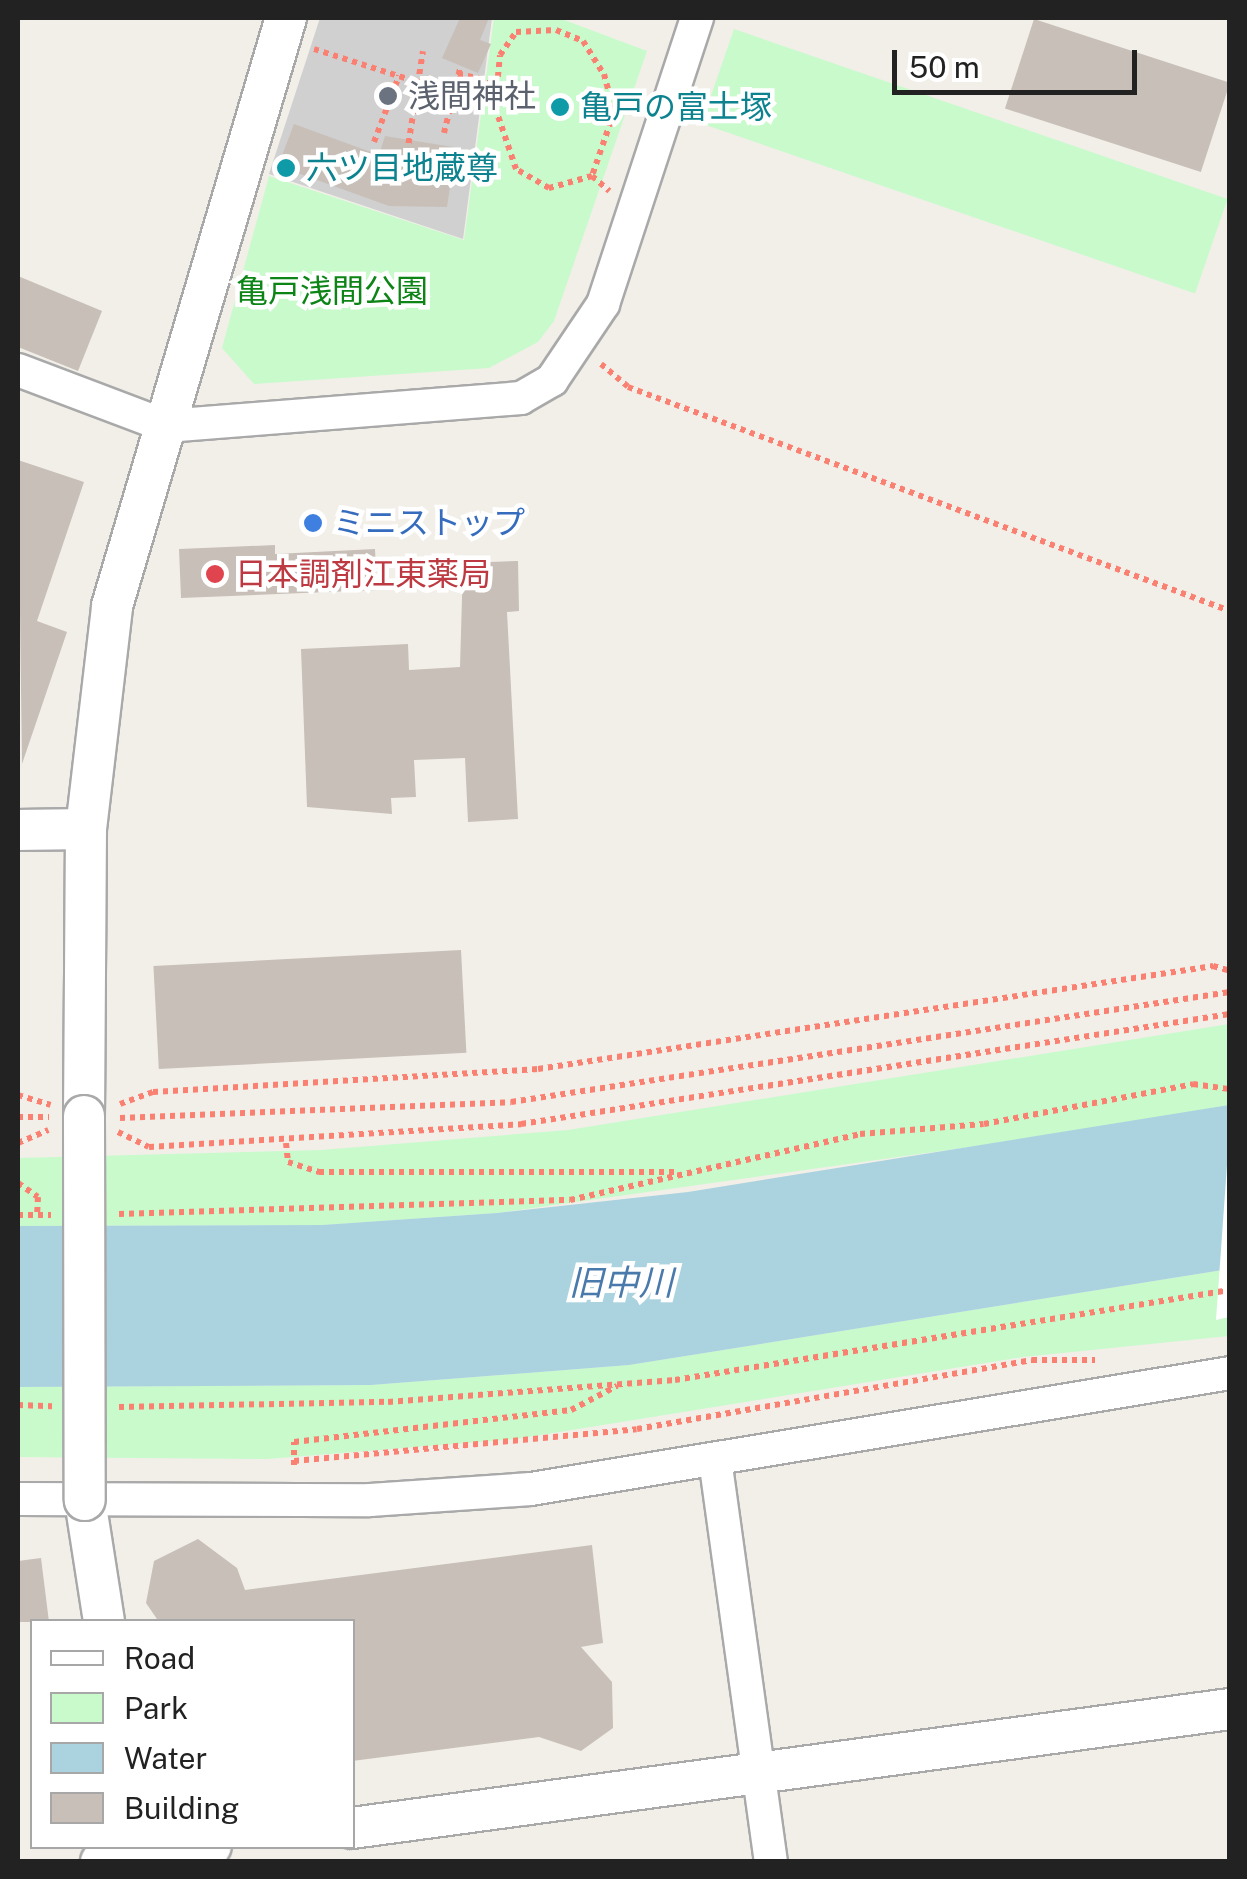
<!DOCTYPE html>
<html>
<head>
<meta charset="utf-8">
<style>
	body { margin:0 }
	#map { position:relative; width:1247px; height:1879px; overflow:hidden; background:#f2efe9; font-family:"Public Sans","Noto Sans JP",sans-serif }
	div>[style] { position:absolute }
	.religious>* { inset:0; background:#d0d0d0 }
	.park>* { inset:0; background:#c8facc; transform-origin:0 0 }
	.water>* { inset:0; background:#aad3df }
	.pier>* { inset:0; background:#fff }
	.building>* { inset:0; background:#c7bfb8; transform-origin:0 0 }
	.path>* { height:6px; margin-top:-3px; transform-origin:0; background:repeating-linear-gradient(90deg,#fa8072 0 5px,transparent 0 10px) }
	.roads { filter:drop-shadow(2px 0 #a9a9a9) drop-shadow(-2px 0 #a9a9a9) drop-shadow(0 2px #a9a9a9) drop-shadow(0 -2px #a9a9a9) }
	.minor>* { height:32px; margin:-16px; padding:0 16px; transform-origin:16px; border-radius:16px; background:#fff }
	.tertiary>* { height:40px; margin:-20px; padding:0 20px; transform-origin:20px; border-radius:20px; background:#fff }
	.bridges { filter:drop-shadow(2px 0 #a9a9a9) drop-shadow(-2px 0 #a9a9a9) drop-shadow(0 2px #a9a9a9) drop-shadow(0 -2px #a9a9a9) }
	.tertiary-bridge>* { height:40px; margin:-20px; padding:0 20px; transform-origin:20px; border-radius:20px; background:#fff }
	.dots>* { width:28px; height:28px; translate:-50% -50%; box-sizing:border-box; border:5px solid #fff; border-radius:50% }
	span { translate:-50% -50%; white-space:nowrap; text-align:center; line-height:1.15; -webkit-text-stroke:9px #fff; paint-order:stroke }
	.worship-label { font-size:32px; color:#5b616d }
	.left { translate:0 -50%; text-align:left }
	.culture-label { font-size:32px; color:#0d838f }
	.park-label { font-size:32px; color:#0c8416 }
	.shop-label { font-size:32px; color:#366cbe }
	.health-label { font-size:32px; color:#be3a42 }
	.water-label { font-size:35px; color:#4a7aab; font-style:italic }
	.frame { position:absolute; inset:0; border:20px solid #222; pointer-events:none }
	.legend { position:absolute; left:30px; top:1619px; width:325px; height:230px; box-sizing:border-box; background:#fff; border:2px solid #a7a7a7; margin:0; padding:12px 18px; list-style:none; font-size:30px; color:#222 }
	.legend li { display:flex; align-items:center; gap:20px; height:50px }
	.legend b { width:50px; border:2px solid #a7a7a7 }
	.scale { position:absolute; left:892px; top:50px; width:245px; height:45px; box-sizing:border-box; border:5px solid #222; border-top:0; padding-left:12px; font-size:30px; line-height:35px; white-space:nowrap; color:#222; -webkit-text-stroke:8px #fff; paint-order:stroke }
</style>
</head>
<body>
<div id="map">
	<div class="religious">
		<i style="clip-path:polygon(320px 18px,492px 18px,463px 239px,269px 174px)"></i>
	</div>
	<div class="park">
		<i style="clip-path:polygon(494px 18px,559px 18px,647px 51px,554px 321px,538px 342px,489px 368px,254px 384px,222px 348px,269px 176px,464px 240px)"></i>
		<i style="left:734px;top:29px;width:522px;height:100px;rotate:19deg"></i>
		<i style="clip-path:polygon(1229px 1024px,1229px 1105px,1084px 1131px,497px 1213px,323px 1225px,18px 1226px,18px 1158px,321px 1150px,568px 1130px)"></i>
		<i style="clip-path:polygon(1229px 1269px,1229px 1336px,1023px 1357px,516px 1439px,267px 1459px,18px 1457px,18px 1387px,371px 1385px,629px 1365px)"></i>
	</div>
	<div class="water">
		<i style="clip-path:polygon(1229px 1105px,1229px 1269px,629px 1365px,371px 1385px,18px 1387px,18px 1226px,322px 1225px,497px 1213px,688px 1192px)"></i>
	</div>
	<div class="pier">
		<i style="clip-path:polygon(1229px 1137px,1229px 1317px,1216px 1320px)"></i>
	</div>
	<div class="building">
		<i style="clip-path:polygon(460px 18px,489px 18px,480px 40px,491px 44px,478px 73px,442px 58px)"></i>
		<i style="left:1034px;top:19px;width:206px;height:94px;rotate:18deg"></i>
		<i style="clip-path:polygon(294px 124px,379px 155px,385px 136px,453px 147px,463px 155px,459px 182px,451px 181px,447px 207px,389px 206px,278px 166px)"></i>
		<i style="clip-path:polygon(18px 276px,102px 311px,78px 371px,18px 347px)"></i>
		<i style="clip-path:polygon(18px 460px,84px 482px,37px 621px,67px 632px,22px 764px)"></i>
		<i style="clip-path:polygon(275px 545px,275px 554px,375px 549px,377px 590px,181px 598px,179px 549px)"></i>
		<i style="clip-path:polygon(518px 561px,519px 611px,507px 612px,518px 819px,468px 822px,465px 758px,414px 760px,416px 797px,391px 798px,392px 814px,307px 807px,301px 649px,408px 644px,409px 670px,460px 667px,463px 563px)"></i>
		<i style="left:461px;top:950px;width:103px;height:308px;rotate:87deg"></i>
		<i style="clip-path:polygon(198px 1539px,237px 1568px,245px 1590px,592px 1545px,603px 1643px,581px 1647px,612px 1682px,613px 1728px,581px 1751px,539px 1737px,352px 1761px,352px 1622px,159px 1622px,146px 1603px,154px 1561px)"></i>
		<i style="clip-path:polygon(41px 1558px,49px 1622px,18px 1622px,18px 1561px)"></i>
	</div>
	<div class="path">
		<i style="left:314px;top:49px;width:145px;rotate:17.7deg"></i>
		<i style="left:458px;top:74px;width:40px;rotate:12deg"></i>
		<i style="left:444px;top:133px;width:66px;rotate:-76deg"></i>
		<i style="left:374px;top:142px;width:71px;rotate:-69.3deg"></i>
		<i style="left:407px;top:153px;width:103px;rotate:-81.1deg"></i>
		<i style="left:592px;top:176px;width:45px;rotate:164.4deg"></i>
		<i style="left:549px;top:188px;width:38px;rotate:-150deg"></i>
		<i style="left:516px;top:169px;width:65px;rotate:-108.7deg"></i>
		<i style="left:495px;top:107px;width:52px;rotate:-84.5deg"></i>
		<i style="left:500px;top:55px;width:28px;rotate:-55deg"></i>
		<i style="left:516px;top:32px;width:40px;rotate:-2.9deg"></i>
		<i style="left:556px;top:30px;width:29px;rotate:22deg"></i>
		<i style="left:583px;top:41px;width:39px;rotate:58deg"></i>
		<i style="left:604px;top:74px;width:39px;rotate:75deg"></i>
		<i style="left:614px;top:112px;width:68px;rotate:109deg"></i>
		<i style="left:592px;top:176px;width:23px;rotate:41deg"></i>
		<i style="left:601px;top:364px;width:35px;rotate:40deg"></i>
		<i style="left:628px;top:387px;width:642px;rotate:20.41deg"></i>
		<i style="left:18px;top:1095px;width:34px;rotate:17deg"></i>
		<i style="left:120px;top:1104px;width:35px;rotate:-20deg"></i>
		<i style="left:153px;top:1092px;width:386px;rotate:-3.4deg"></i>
		<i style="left:538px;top:1069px;width:683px;rotate:-8.68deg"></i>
		<i style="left:1213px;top:966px;width:18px;rotate:16deg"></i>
		<i style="left:18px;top:1117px;width:31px"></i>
		<i style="left:120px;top:1118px;width:391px;rotate:-2.3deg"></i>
		<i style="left:511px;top:1102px;width:727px;rotate:-8.7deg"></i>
		<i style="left:118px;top:1132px;width:34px;rotate:26deg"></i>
		<i style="left:149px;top:1147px;width:373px;rotate:-3.5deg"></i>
		<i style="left:521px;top:1124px;width:717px;rotate:-8.82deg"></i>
		<i style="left:18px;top:1143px;width:33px;rotate:-23deg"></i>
		<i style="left:286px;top:1143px;width:19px;rotate:84deg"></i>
		<i style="left:288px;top:1162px;width:33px;rotate:18deg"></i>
		<i style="left:319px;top:1172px;width:355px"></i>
		<i style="left:18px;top:1183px;width:24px;rotate:35deg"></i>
		<i style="left:38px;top:1197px;width:18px;rotate:93deg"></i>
		<i style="left:119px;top:1214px;width:451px;rotate:-1.8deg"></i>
		<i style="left:570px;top:1200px;width:297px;rotate:-12.8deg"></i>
		<i style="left:860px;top:1134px;width:124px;rotate:-4.6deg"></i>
		<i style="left:984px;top:1124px;width:213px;rotate:-10.8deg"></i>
		<i style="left:1193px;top:1084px;width:37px;rotate:8deg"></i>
		<i style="left:18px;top:1215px;width:33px"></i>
		<i style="left:18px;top:1405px;width:34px;rotate:2deg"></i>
		<i style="left:119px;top:1407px;width:269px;rotate:-1.1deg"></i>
		<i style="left:388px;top:1402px;width:288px;rotate:-4.4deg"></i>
		<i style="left:675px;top:1380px;width:562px;rotate:-9.21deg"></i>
		<i style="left:294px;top:1461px;width:344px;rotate:-5.3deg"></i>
		<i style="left:637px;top:1429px;width:401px;rotate:-9.9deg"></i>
		<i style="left:1032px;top:1360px;width:63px"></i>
		<i style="left:294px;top:1465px;width:23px;rotate:-90deg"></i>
		<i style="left:294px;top:1442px;width:279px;rotate:-6.6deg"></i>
		<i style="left:571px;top:1410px;width:52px;rotate:-27.6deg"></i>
	</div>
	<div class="roads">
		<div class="minor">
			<i style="left:18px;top:370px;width:158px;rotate:20.7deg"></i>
			<i style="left:166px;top:426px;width:356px;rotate:-4.5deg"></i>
			<i style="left:521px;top:398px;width:36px;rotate:-30deg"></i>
			<i style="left:552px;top:380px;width:92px;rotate:-56.1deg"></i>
			<i style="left:603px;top:304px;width:301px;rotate:-71.8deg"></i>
			<i style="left:715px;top:1459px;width:407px;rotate:82.1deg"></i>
			<i style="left:18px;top:1499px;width:352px;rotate:0.2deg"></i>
			<i style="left:370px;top:1500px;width:161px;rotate:-3.9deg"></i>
			<i style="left:531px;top:1489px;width:709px;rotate:-9.42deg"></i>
		</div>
		<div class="tertiary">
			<i style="left:18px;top:830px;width:68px;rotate:-0.8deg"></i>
			<i style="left:84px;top:1116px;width:287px;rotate:-89.6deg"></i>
			<i style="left:86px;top:829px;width:225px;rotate:-83.3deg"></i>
			<i style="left:112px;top:606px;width:613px;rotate:-73.52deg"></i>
			<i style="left:85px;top:1500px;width:123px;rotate:81.1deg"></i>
			<i style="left:352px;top:1828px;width:886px;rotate:-7.72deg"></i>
			<i style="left:101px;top:1862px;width:111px;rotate:-8.3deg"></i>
		</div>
	</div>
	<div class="bridges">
		<div class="tertiary-bridge">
			<i style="left:84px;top:1116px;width:384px;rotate:89.9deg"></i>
		</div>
	</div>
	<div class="dots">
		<i style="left:388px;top:96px;background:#6b7280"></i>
		<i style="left:560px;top:107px;background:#0f9aa8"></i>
		<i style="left:286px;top:168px;background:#0f9aa8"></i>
		<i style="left:313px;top:523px;background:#3f7fe0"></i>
		<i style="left:215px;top:574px;background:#e0444e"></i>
	</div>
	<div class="worship-label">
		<span class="left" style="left:408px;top:96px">浅間神社</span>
	</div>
	<div class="culture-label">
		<span class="left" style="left:580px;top:107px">亀戸の富士塚</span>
		<span class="left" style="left:306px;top:168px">六ツ目地蔵尊</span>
	</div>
	<div class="park-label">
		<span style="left:332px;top:291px">亀戸浅間公園</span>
	</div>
	<div class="shop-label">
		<span class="left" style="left:333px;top:523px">ミニストップ</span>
	</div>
	<div class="health-label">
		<span class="left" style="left:235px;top:574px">日本調剤江東薬局</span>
	</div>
	<div class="water-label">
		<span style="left:621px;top:1283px">旧中川</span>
	</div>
	<div class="frame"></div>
	<ul class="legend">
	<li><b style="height:12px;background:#fff"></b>Road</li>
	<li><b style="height:28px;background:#c8facc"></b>Park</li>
	<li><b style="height:28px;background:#aad3df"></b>Water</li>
	<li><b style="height:28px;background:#c7bfb8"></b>Building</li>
	</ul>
	<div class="scale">50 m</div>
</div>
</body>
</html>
